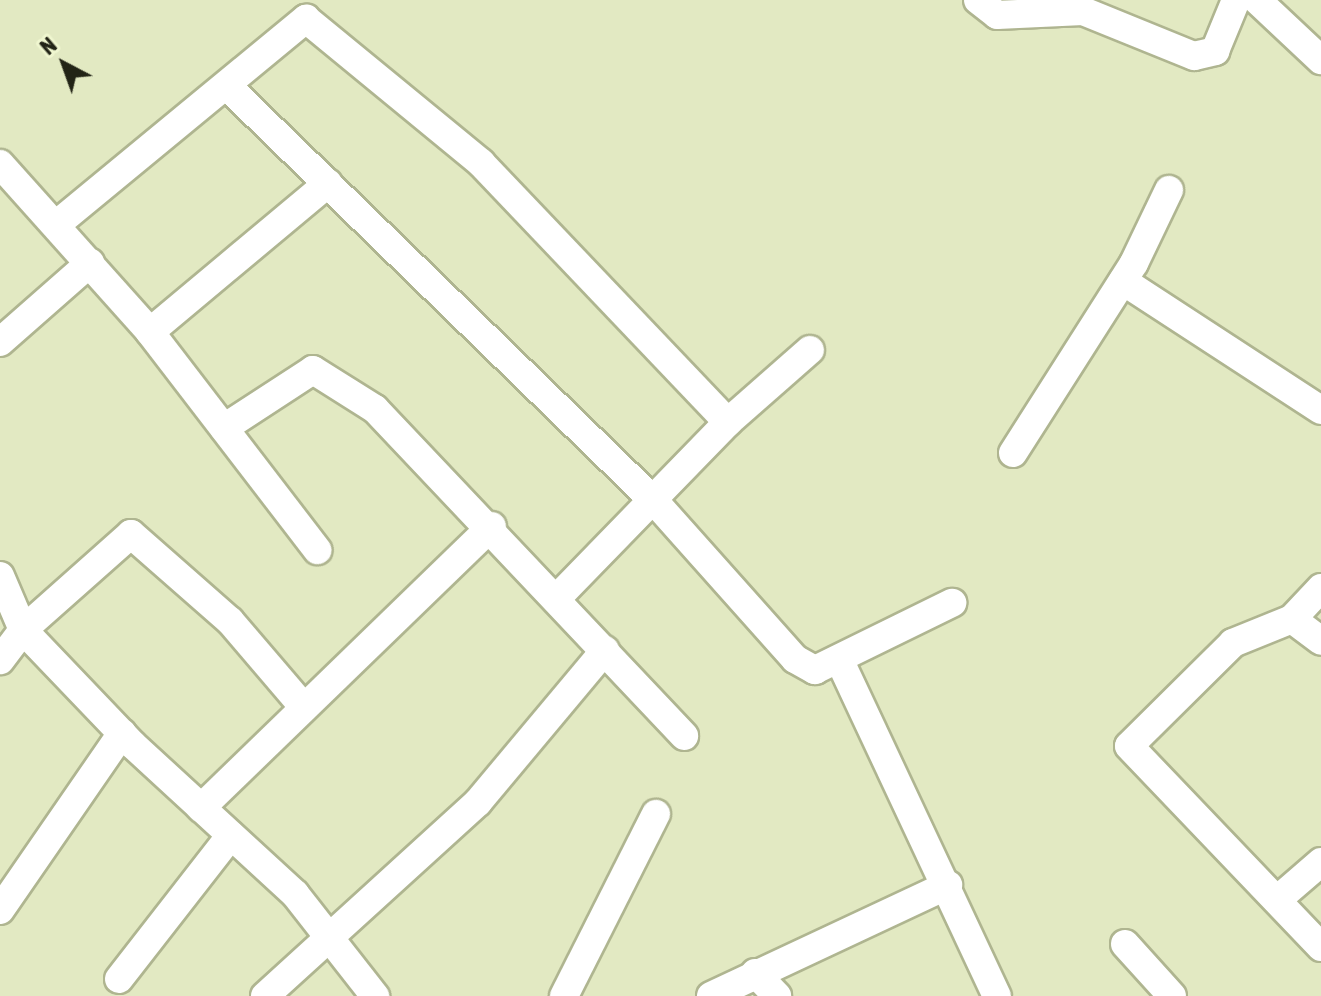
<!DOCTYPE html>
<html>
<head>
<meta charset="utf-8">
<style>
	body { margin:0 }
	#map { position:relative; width:1321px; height:996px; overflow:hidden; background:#e2e9c2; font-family:"Asap Condensed",sans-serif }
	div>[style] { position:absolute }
	.roads { filter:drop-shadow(2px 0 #afb590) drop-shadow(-2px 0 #afb590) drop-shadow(0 2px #afb590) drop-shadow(0 -2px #afb590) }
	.minor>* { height:28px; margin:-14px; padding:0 14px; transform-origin:14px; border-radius:14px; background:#fff }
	span { translate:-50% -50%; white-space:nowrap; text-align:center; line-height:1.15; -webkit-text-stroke:8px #eff6cf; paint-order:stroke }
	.north { position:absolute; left:24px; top:24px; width:80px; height:80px; -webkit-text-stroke:6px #eff6cf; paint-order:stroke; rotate:319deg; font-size:22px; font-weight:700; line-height:32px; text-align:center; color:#222416 }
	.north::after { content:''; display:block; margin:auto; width:28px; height:36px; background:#222416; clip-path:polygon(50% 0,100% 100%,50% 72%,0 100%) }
</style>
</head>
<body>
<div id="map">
	<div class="roads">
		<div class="minor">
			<i style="left:978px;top:0;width:24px;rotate:38deg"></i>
			<i style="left:997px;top:15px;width:86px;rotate:-2.7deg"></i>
			<i style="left:1083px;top:11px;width:120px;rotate:22.1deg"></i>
			<i style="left:1194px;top:56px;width:22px;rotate:-13deg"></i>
			<i style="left:1215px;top:51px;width:55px;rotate:-67.6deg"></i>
			<i style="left:1257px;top:0;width:88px;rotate:43.2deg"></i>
			<i style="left:229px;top:88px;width:595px;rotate:44.18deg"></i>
			<i style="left:656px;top:503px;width:209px;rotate:48.3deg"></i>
			<i style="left:795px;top:659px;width:23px;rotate:29deg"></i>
			<i style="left:815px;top:670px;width:153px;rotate:-26.1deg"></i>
			<i style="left:0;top:164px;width:225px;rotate:48.2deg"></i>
			<i style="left:150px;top:332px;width:275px;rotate:52.5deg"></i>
			<i style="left:57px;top:224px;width:323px;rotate:-39.5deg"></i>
			<i style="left:306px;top:19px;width:227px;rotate:39.4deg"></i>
			<i style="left:481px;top:163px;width:358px;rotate:46.4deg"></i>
			<i style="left:1123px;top:281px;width:236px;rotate:33.1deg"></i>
			<i style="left:150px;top:332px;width:232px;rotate:-39.9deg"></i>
			<i style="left:0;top:342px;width:120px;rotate:-41.3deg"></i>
			<i style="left:224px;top:428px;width:106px;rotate:-33.1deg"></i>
			<i style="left:313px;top:370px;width:73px;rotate:32.2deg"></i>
			<i style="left:375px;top:409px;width:450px;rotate:46.6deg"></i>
			<i style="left:1013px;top:453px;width:225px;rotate:-57.5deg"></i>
			<i style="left:1134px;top:263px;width:81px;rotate:-64.4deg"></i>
			<i style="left:0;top:576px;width:59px;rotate:66.9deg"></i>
			<i style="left:23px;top:630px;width:38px;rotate:127deg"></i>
			<i style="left:1321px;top:588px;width:42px;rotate:133.1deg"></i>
			<i style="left:1292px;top:619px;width:64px;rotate:157.9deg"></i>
			<i style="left:1233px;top:643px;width:146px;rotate:135.3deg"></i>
			<i style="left:1129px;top:746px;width:278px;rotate:46.3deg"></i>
			<i style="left:557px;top:598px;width:245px;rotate:-45.8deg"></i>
			<i style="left:728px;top:422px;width:109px;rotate:-41.3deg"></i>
			<i style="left:1292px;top:619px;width:36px;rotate:37deg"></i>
			<i style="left:839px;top:659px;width:372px;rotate:64.9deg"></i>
			<i style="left:301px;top:704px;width:109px;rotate:-130.5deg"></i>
			<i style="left:230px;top:621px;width:132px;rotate:-138.7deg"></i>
			<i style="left:131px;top:534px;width:144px;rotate:138.4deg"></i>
			<i style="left:23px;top:630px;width:159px;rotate:46.3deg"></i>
			<i style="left:133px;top:745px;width:220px;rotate:42.6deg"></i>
			<i style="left:295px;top:894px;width:130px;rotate:51.9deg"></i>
			<i style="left:201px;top:808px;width:405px;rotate:-44.1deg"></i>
			<i style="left:1277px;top:900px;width:58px;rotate:-40.8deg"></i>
			<i style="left:0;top:910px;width:215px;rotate:-55.4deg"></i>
			<i style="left:1125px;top:944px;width:70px;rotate:47.9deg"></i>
			<i style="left:755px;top:973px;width:32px;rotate:46deg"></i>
			<i style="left:119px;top:979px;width:182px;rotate:-52.1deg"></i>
			<i style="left:265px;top:996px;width:288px;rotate:-42.3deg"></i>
			<i style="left:478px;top:802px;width:198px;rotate:-50.1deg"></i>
			<i style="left:564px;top:996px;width:204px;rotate:-63.2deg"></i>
			<i style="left:711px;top:996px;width:262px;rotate:-25.1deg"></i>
		</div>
	</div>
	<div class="north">N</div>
</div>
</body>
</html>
